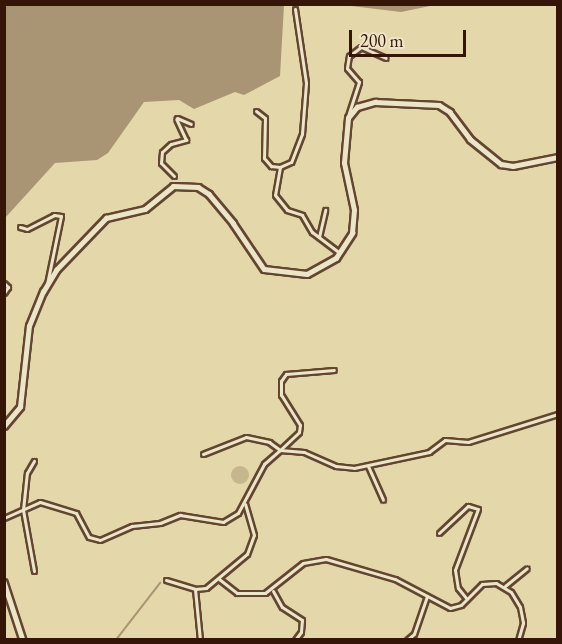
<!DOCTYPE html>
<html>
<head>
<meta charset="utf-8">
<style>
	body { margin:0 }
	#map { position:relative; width:562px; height:644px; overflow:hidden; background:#e4d7a9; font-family:"EB Garamond",serif }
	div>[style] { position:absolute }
	.green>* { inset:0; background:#c6b68e }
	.round { border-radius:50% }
	.water>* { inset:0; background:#a99573 }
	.stream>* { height:1.5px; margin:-0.75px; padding:0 0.75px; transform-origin:0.75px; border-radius:0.75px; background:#a99573 }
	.roads { filter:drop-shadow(2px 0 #624631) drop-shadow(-2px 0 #624631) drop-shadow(0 2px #624631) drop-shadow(0 -2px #624631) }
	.street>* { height:3px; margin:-1.5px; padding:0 1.5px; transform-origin:1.5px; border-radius:1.5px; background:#ede5c7 }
	.secondary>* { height:4.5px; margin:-2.25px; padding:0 2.25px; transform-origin:2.25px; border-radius:2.25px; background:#ede5c7 }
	span { translate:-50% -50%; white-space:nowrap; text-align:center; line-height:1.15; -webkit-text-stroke:4.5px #ede5c7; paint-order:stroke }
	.frame { position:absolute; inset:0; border:6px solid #361509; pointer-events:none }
	.scale { position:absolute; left:349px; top:30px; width:117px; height:27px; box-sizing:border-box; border:3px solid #361509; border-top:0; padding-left:8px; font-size:18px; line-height:21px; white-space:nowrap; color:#361509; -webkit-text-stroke:4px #ede5c7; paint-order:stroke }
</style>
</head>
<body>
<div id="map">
	<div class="green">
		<i class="round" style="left:231px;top:466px;width:18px;height:18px"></i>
	</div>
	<div class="water">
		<i style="clip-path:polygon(5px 4px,284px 5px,280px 76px,244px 95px,235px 92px,194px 109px,179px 100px,144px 102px,108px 153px,97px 160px,55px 163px,5px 218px)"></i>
		<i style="clip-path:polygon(343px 5px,435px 5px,401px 12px)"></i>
	</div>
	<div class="stream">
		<i style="left:116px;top:640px;width:72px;rotate:-52.3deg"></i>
	</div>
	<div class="roads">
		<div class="street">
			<i style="left:295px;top:9px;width:75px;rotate:81.5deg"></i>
			<i style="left:306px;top:83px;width:51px;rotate:94.5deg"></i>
			<i style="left:302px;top:134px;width:30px;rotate:111deg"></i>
			<i style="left:291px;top:162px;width:12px;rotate:156deg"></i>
			<i style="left:280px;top:167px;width:28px;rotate:100deg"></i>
			<i style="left:275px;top:195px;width:19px;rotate:51deg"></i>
			<i style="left:287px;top:210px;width:16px;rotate:18deg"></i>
			<i style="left:302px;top:215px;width:20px;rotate:60deg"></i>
			<i style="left:312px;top:232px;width:34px;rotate:37deg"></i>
			<i style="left:256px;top:111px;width:11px;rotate:38deg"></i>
			<i style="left:265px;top:118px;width:40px;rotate:91.4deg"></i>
			<i style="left:264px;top:158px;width:11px;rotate:49deg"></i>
			<i style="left:271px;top:166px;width:9px;rotate:6deg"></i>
			<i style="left:348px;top:116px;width:36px;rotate:-72deg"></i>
			<i style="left:359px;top:82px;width:18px;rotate:-131deg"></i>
			<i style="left:347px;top:68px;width:12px;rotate:-81deg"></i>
			<i style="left:349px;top:56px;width:15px;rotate:-37deg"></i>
			<i style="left:361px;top:47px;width:27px;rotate:24deg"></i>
			<i style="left:177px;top:118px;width:15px;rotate:23deg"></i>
			<i style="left:174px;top:176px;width:18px;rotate:-135deg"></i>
			<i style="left:161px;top:163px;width:11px;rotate:-85deg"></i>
			<i style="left:162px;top:152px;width:12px;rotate:-42deg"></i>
			<i style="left:171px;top:144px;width:16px;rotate:-15deg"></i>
			<i style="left:186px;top:140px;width:23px;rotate:-115deg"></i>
			<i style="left:20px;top:227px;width:7px;rotate:16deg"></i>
			<i style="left:27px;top:229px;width:30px;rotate:-27deg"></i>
			<i style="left:54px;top:215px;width:7px;rotate:8deg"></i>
			<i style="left:61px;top:216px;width:69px;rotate:101.6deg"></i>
			<i style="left:319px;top:237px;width:28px;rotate:-77deg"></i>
			<i style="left:4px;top:283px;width:6px;rotate:45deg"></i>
			<i style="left:8px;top:287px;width:7px;rotate:124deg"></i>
			<i style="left:203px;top:454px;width:46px;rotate:-21.6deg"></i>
			<i style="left:246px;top:437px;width:24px;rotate:12deg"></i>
			<i style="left:269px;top:442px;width:14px;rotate:36deg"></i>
			<i style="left:280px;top:450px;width:26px;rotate:-43deg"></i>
			<i style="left:299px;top:432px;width:7px;rotate:-82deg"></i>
			<i style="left:300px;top:425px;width:36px;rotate:-122deg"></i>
			<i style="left:281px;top:395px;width:14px;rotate:-90deg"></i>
			<i style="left:281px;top:381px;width:9px;rotate:-54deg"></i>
			<i style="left:286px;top:374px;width:48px;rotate:-4.8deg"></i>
			<i style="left:368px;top:466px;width:37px;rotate:66deg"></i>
			<i style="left:4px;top:518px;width:39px;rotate:-24deg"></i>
			<i style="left:40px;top:502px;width:38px;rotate:17deg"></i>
			<i style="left:76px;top:513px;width:27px;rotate:62deg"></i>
			<i style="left:89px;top:537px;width:11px;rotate:15deg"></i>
			<i style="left:100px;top:540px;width:35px;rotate:-24deg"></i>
			<i style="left:132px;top:526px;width:28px;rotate:-6deg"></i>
			<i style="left:160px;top:523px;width:22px;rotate:-22deg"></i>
			<i style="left:180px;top:515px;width:44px;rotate:9.2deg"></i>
			<i style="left:223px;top:522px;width:17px;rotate:-31deg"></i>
			<i style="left:238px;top:513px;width:55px;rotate:-62deg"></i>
			<i style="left:264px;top:464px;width:21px;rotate:-41deg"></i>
			<i style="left:280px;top:450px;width:24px;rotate:5deg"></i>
			<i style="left:304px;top:452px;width:35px;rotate:24deg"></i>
			<i style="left:336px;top:466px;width:18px;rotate:6deg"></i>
			<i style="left:354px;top:468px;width:77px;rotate:-12deg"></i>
			<i style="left:429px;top:452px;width:20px;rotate:-37deg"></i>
			<i style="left:445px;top:440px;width:23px;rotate:5deg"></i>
			<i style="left:468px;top:442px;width:94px;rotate:-17.3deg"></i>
			<i style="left:439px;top:533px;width:40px;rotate:-43deg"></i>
			<i style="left:468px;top:506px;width:10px;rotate:17deg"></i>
			<i style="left:478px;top:509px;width:65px;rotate:110.7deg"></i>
			<i style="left:455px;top:570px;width:18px;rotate:81deg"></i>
			<i style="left:458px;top:588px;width:14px;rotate:51deg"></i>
			<i style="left:34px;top:571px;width:62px;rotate:-100.2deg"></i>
			<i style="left:23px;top:510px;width:37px;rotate:-84deg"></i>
			<i style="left:27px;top:473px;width:14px;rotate:-60deg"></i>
			<i style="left:219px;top:579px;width:23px;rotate:38deg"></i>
			<i style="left:237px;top:593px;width:28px"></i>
			<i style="left:265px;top:593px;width:48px;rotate:-38.3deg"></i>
			<i style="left:303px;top:563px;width:23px;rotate:-10deg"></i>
			<i style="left:326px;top:559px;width:72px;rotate:16.2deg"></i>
			<i style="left:395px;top:579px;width:62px;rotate:27.8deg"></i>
			<i style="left:450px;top:608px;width:11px;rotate:-15deg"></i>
			<i style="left:461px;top:605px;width:30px;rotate:-45deg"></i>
			<i style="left:482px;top:584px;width:14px;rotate:-4deg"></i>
			<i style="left:496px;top:583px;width:17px;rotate:31deg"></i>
			<i style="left:511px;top:592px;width:17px;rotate:59deg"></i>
			<i style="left:520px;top:607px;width:16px;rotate:79deg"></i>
			<i style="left:523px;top:623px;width:18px;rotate:106deg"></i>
			<i style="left:166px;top:580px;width:30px;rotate:17deg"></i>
			<i style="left:195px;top:589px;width:11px;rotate:-5deg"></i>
			<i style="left:206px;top:588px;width:53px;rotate:-39.7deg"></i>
			<i style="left:247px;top:554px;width:20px;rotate:-70deg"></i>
			<i style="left:254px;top:535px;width:32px;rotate:-106deg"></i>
			<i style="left:505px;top:586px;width:28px;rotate:-39deg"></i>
			<i style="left:195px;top:589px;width:51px;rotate:84.4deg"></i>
			<i style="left:273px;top:591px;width:18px;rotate:61deg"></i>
			<i style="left:282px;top:607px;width:24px;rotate:33deg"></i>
			<i style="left:302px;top:620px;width:12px;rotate:95deg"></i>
			<i style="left:301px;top:632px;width:10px;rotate:127deg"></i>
			<i style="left:407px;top:640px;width:9px;rotate:-41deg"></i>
			<i style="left:414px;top:634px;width:40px;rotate:-71.1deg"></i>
		</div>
		<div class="secondary">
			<i style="left:4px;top:426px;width:25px;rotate:-50deg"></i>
			<i style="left:20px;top:407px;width:81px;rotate:-83.7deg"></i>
			<i style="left:29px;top:326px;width:37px;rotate:-68deg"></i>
			<i style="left:43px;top:292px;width:26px;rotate:-59deg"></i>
			<i style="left:56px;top:270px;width:72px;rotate:-46.1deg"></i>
			<i style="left:106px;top:218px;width:40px;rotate:-13deg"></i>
			<i style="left:145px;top:209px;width:36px;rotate:-39deg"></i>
			<i style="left:173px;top:186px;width:25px;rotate:2deg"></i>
			<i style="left:198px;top:187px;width:13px;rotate:32deg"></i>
			<i style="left:209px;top:194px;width:38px;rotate:50deg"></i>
			<i style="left:233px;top:223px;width:55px;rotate:56deg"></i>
			<i style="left:264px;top:269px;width:43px;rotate:6.6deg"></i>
			<i style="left:307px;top:274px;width:33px;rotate:-29deg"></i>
			<i style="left:336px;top:258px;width:30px;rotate:-57deg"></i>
			<i style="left:352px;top:233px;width:23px;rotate:-85deg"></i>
			<i style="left:354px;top:210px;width:48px;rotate:-102deg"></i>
			<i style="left:344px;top:163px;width:45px;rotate:-84.9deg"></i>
			<i style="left:348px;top:118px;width:14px;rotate:-51deg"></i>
			<i style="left:357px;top:107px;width:19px;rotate:-16deg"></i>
			<i style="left:375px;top:102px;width:64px;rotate:2.7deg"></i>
			<i style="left:439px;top:105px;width:13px;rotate:32deg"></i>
			<i style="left:450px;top:112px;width:34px;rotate:53deg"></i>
			<i style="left:470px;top:139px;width:40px;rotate:39deg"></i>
			<i style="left:501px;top:164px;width:12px;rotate:9deg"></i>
			<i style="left:513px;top:166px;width:46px;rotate:-11.3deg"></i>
			<i style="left:4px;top:582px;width:61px;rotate:71.9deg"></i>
		</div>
	</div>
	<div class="frame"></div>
	<div class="scale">200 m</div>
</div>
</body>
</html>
